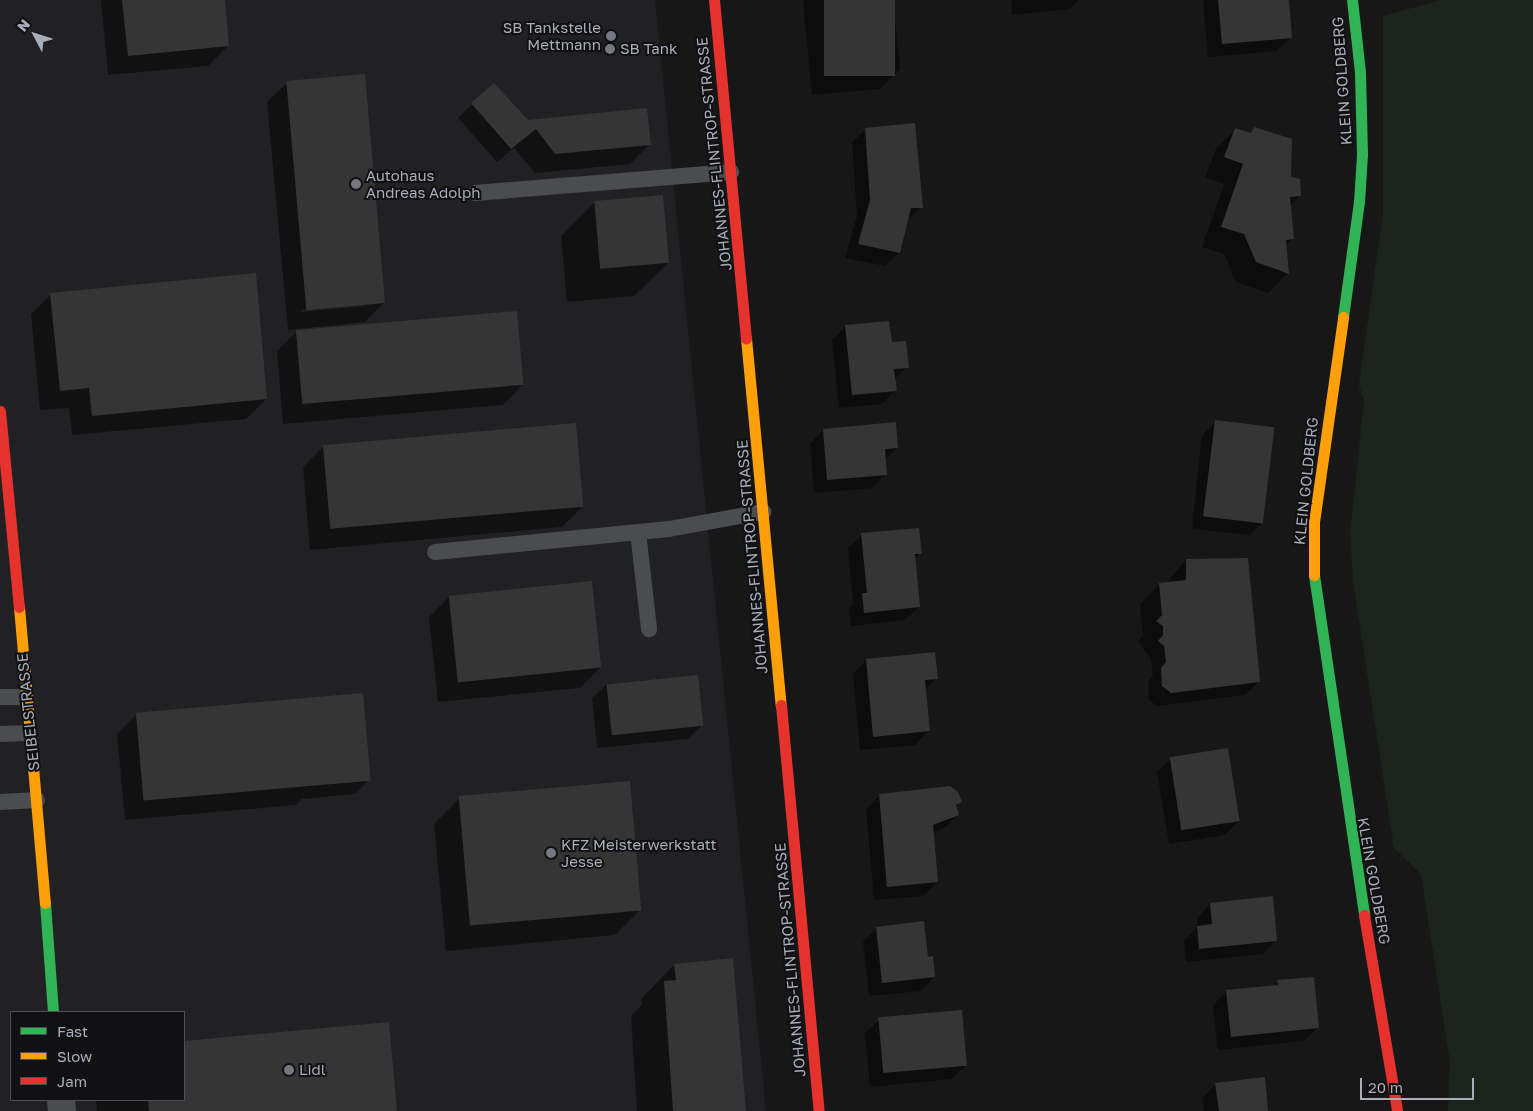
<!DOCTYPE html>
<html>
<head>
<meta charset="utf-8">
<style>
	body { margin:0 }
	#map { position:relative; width:1533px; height:1111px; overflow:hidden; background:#171717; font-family:"Golos Text",sans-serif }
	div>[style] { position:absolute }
	.built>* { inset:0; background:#212123 }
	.green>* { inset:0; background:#1d241e }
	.shadow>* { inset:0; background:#0007 }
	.building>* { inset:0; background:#353536; transform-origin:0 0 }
	.lane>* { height:16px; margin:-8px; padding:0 8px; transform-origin:8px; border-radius:8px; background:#4b4c50 }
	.street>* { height:28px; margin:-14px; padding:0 14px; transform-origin:14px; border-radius:14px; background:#4b4c50 }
	.fast>* { height:11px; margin:-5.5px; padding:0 5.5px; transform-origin:5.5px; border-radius:5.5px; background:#30b455 }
	.slow>* { height:11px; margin:-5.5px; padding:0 5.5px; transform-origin:5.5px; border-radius:5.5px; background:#ff9f0a }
	.jam>* { height:11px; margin:-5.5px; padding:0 5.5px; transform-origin:5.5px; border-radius:5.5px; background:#e5322d }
	.dots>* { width:14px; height:14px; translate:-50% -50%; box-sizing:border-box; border:2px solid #111113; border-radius:50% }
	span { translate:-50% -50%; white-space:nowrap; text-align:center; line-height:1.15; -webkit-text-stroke:4px #111113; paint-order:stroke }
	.poi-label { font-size:15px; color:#a8adb8 }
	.right { translate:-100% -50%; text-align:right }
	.left { translate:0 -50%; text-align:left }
	.street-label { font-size:15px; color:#a8adb8 }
	.legend { position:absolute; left:10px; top:1011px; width:175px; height:90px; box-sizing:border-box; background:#111113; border:1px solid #4d4f55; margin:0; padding:6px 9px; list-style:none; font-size:15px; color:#a8adb8 }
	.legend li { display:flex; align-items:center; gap:10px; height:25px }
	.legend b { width:25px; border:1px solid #4d4f55 }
	.north { position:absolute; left:10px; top:10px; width:50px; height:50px; -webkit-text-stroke:4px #111113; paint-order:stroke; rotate:310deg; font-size:14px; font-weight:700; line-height:20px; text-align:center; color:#a8adb8 }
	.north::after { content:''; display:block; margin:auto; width:18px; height:22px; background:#a8adb8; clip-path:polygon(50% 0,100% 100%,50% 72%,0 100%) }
	.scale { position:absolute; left:1360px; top:1078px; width:114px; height:22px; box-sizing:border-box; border:2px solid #a8adb8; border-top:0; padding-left:6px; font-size:15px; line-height:18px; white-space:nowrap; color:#a8adb8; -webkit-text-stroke:4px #111113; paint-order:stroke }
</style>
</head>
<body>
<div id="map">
	<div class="built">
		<i style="clip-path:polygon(evenodd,0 0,655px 0,766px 1111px,0 1111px,0 0,11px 1012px,184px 1012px,184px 1100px,11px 1100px,11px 1012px)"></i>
	</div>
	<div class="green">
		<i style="clip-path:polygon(1441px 0,1533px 0,1533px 1111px,1448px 1111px,1450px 1063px,1421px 874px,1394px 848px,1353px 581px,1350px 533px,1364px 401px,1359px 385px,1383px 213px,1383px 16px)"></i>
	</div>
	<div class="shadow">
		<i style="clip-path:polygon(101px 0,224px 0,228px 46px,208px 66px,108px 75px)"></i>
		<i style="clip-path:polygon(803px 0,893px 0,900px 69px,880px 89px,812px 95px)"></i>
		<i style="clip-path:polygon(1011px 0,1079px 0,1070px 9px,1012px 15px)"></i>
		<i style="clip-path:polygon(1203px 0,1288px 0,1291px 37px,1277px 51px,1208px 57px)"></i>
		<i style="clip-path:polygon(evenodd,287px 83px,385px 302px,365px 322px,288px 330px,267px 102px,287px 83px,365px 303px,365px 306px,301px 312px,301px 310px,365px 303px)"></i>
		<i style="clip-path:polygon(493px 84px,527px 121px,650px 144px,630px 164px,535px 173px,514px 148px,497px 162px,458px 118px)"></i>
		<i style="clip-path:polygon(866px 129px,922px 207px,906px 221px,899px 253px,885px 266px,845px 258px,857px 215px,852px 142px)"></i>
		<i style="clip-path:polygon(1236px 129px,1249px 134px,1254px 129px,1300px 196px,1290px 206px,1292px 239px,1285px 246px,1288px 273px,1268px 293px,1236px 282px,1224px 254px,1202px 247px,1224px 184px,1205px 177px,1216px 149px)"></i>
		<i style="clip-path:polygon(594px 203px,668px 263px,634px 296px,567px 302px,561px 236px)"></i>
		<i style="clip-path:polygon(51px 294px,266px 399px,246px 419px,72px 435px,69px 408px,40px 410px,31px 314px)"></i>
		<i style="clip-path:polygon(845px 327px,891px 344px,907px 367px,894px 380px,895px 390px,882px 404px,839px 408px,832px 340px)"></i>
		<i style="clip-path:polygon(297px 331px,522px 385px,503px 405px,283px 424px,277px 351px)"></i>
		<i style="clip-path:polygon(1216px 422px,1263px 522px,1250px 535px,1192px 529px,1202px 435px)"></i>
		<i style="clip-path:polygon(823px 430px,897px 448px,884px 460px,886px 474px,872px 488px,814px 493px,810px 444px)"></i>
		<i style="clip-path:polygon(323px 447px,582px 507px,562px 527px,310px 550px,303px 467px)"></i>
		<i style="clip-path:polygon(862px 535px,920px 553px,914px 560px,919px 607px,905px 620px,851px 626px,849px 608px,853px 604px,848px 548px)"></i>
		<i style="clip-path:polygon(1186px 560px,1259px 682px,1245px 695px,1157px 706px,1149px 700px,1148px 682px,1153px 676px,1151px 660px,1138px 641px,1143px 636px,1140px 604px,1160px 584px,1166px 583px)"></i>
		<i style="clip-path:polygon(449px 597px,600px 668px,580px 688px,438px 702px,429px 617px)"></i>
		<i style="clip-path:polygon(866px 660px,936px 678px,925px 690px,928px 731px,915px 745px,860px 750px,853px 674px)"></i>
		<i style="clip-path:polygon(697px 676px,702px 725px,688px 739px,597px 748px,592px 698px,606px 685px)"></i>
		<i style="clip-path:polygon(137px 714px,369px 780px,355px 794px,302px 799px,296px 805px,125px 820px,117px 734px)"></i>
		<i style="clip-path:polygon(1171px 759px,1239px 821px,1225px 835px,1169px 844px,1157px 772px)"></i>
		<i style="clip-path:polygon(880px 795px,960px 802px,956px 807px,958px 815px,944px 828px,932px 833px,937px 882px,923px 896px,874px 900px,866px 809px)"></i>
		<i style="clip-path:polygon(460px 798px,641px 909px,615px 935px,446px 951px,434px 824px)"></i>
		<i style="clip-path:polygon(1210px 904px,1276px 940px,1263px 954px,1186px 962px,1184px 941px,1197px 927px,1197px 918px)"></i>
		<i style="clip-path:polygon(877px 928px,926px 959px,934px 977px,921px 991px,869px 996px,863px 942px)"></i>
		<i style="clip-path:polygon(674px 965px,745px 1111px,637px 1111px,631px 1016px,642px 1005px,641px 999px)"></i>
		<i style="clip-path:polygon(1278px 982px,1318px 1027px,1304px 1041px,1218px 1050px,1213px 1005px,1227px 991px,1273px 987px)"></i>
		<i style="clip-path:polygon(879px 1020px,966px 1065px,952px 1079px,870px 1087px,865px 1033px)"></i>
		<i style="clip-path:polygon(388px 1024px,396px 1111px,97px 1111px,96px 1100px,184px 1100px,184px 1042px)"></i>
		<i style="clip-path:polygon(1216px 1084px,1267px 1111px,1204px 1111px,1202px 1098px)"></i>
	</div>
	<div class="building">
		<i style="clip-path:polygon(122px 0,225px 0,229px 46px,128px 56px)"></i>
		<i style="left:824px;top:0;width:71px;height:76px"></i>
		<i style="clip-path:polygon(1218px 0,1289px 0,1292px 38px,1222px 44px)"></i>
		<i style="left:365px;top:74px;width:230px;height:79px;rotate:85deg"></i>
		<i style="clip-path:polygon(494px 83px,528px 120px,647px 108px,651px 145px,555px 154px,536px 129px,511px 149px,471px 103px)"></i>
		<i style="clip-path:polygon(915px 123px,923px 208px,911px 208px,900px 253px,858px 244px,870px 200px,865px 128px)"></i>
		<i style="clip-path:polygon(1254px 127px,1292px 139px,1291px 177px,1300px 179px,1301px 196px,1290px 197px,1294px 239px,1286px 240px,1289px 274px,1256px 262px,1244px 234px,1221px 227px,1243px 164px,1224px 157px,1235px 128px,1251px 133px)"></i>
		<i style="left:663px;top:195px;width:68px;height:69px;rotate:85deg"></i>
		<i style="clip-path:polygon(256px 273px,267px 399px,92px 416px,89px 388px,60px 391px,50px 293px)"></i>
		<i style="left:517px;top:311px;width:74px;height:222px;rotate:85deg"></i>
		<i style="clip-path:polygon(889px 321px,892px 342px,906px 341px,909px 368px,894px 369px,897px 391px,852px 395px,845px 325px)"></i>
		<i style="left:1215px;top:420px;width:60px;height:97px;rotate:7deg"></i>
		<i style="clip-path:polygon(896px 422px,898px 448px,885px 449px,887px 475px,827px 480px,823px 429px)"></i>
		<i style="left:576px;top:423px;width:84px;height:254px;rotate:85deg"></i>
		<i style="clip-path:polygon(919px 528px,922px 554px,915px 554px,920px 607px,864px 613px,862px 593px,867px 593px,861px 533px)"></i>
		<i style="clip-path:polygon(1248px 558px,1260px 682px,1171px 693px,1162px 686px,1161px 668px,1166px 662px,1164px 646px,1158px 641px,1163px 635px,1163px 626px,1156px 621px,1162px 615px,1159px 583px,1186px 580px,1186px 559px)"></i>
		<i style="left:592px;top:581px;width:87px;height:144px;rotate:84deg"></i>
		<i style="clip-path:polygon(935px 652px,938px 679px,925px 680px,930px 731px,873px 737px,866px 659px)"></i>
		<i style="left:698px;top:675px;width:51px;height:92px;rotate:84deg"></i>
		<i style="left:363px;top:693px;width:88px;height:228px;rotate:85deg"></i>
		<i style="left:1228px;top:748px;width:74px;height:59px;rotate:81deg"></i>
		<i style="left:630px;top:781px;width:130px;height:172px;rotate:85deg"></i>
		<i style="clip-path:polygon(950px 786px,958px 792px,962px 802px,956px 805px,959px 815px,933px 825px,938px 882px,887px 887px,879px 794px)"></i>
		<i style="clip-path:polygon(1273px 896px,1277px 941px,1199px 949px,1197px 926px,1212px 924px,1210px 903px)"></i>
		<i style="clip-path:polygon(924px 921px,928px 957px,933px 956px,935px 977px,882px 983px,876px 927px)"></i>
		<i style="clip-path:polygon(733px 958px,746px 1111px,673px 1111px,664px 981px,676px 980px,674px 964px)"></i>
		<i style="clip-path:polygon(1314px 977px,1319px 1028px,1231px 1037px,1226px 990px,1278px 985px,1277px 980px)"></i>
		<i style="left:962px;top:1010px;width:56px;height:84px;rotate:85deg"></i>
		<i style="clip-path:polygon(389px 1022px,397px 1111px,149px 1111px,148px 1100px,184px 1100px,184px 1041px)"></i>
		<i style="clip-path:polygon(1265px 1077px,1268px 1111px,1219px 1111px,1215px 1083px)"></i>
	</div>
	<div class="lane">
		<i style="left:475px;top:193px;width:257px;rotate:-4.7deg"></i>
		<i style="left:638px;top:532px;width:98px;rotate:83.5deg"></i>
		<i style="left:435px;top:552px;width:235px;rotate:-5.6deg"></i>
		<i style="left:669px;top:529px;width:96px;rotate:-10.3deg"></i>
		<i style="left:0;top:697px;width:26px"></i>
		<i style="left:0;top:734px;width:29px;rotate:-2deg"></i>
		<i style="left:0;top:802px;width:37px;rotate:-3deg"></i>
	</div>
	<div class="street">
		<i style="left:61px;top:1100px;width:11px;rotate:85deg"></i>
	</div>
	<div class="fast">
		<i style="left:1343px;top:317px;width:116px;rotate:-82.1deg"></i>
		<i style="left:1359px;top:202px;width:48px;rotate:-86.4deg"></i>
		<i style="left:1362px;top:154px;width:82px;rotate:-91.4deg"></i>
		<i style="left:1360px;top:72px;width:72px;rotate:-96.3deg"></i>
		<i style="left:1314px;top:575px;width:344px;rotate:81.6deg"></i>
		<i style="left:45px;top:903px;width:109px;rotate:85.8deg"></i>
	</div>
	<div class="slow">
		<i style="left:746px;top:338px;width:369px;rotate:84.6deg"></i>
		<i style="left:1314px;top:575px;width:53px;rotate:-90deg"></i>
		<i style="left:1314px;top:522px;width:207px;rotate:-81.9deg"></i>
		<i style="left:19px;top:607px;width:297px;rotate:85deg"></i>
	</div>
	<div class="jam">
		<i style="left:714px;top:0;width:340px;rotate:84.6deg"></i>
		<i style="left:0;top:411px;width:197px;rotate:84.5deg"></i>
		<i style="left:781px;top:705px;width:408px;rotate:84.7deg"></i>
		<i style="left:1364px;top:915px;width:199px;rotate:80.4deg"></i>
	</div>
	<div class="dots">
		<i style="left:611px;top:36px;background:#757880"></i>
		<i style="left:610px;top:49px;background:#757880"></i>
		<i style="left:356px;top:184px;background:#757880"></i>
		<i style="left:551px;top:853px;background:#757880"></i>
		<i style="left:289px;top:1070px;background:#757880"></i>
	</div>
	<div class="poi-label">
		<span class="right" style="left:601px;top:36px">SB Tankstelle<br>Mettmann</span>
		<span class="left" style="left:620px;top:49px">SB Tank</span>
		<span class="left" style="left:366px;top:184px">Autohaus<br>Andreas Adolph</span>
		<span class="left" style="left:561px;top:853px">KFZ Meisterwerkstatt<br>Jesse</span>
		<span class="left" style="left:299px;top:1070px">Lidl</span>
	</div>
	<div class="street-label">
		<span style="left:1342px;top:81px;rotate:-94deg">KLEIN GOLDBERG</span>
		<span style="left:714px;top:154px;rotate:-96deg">JOHANNES-FLINTROP-STRASSE</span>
		<span style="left:1306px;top:481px;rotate:-84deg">KLEIN GOLDBERG</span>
		<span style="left:752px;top:557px;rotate:-95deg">JOHANNES-FLINTROP-STRASSE</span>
		<span style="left:28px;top:712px;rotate:-96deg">SEIBELSTRASSE</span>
		<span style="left:1374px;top:881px;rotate:80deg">KLEIN GOLDBERG</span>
		<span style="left:790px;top:960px;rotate:-95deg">JOHANNES-FLINTROP-STRASSE</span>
	</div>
	<ul class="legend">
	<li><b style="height:6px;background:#30b455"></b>Fast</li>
	<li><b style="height:6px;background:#ff9f0a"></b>Slow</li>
	<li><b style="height:6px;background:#e5322d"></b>Jam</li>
	</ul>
	<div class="north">N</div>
	<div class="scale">20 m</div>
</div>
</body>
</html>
